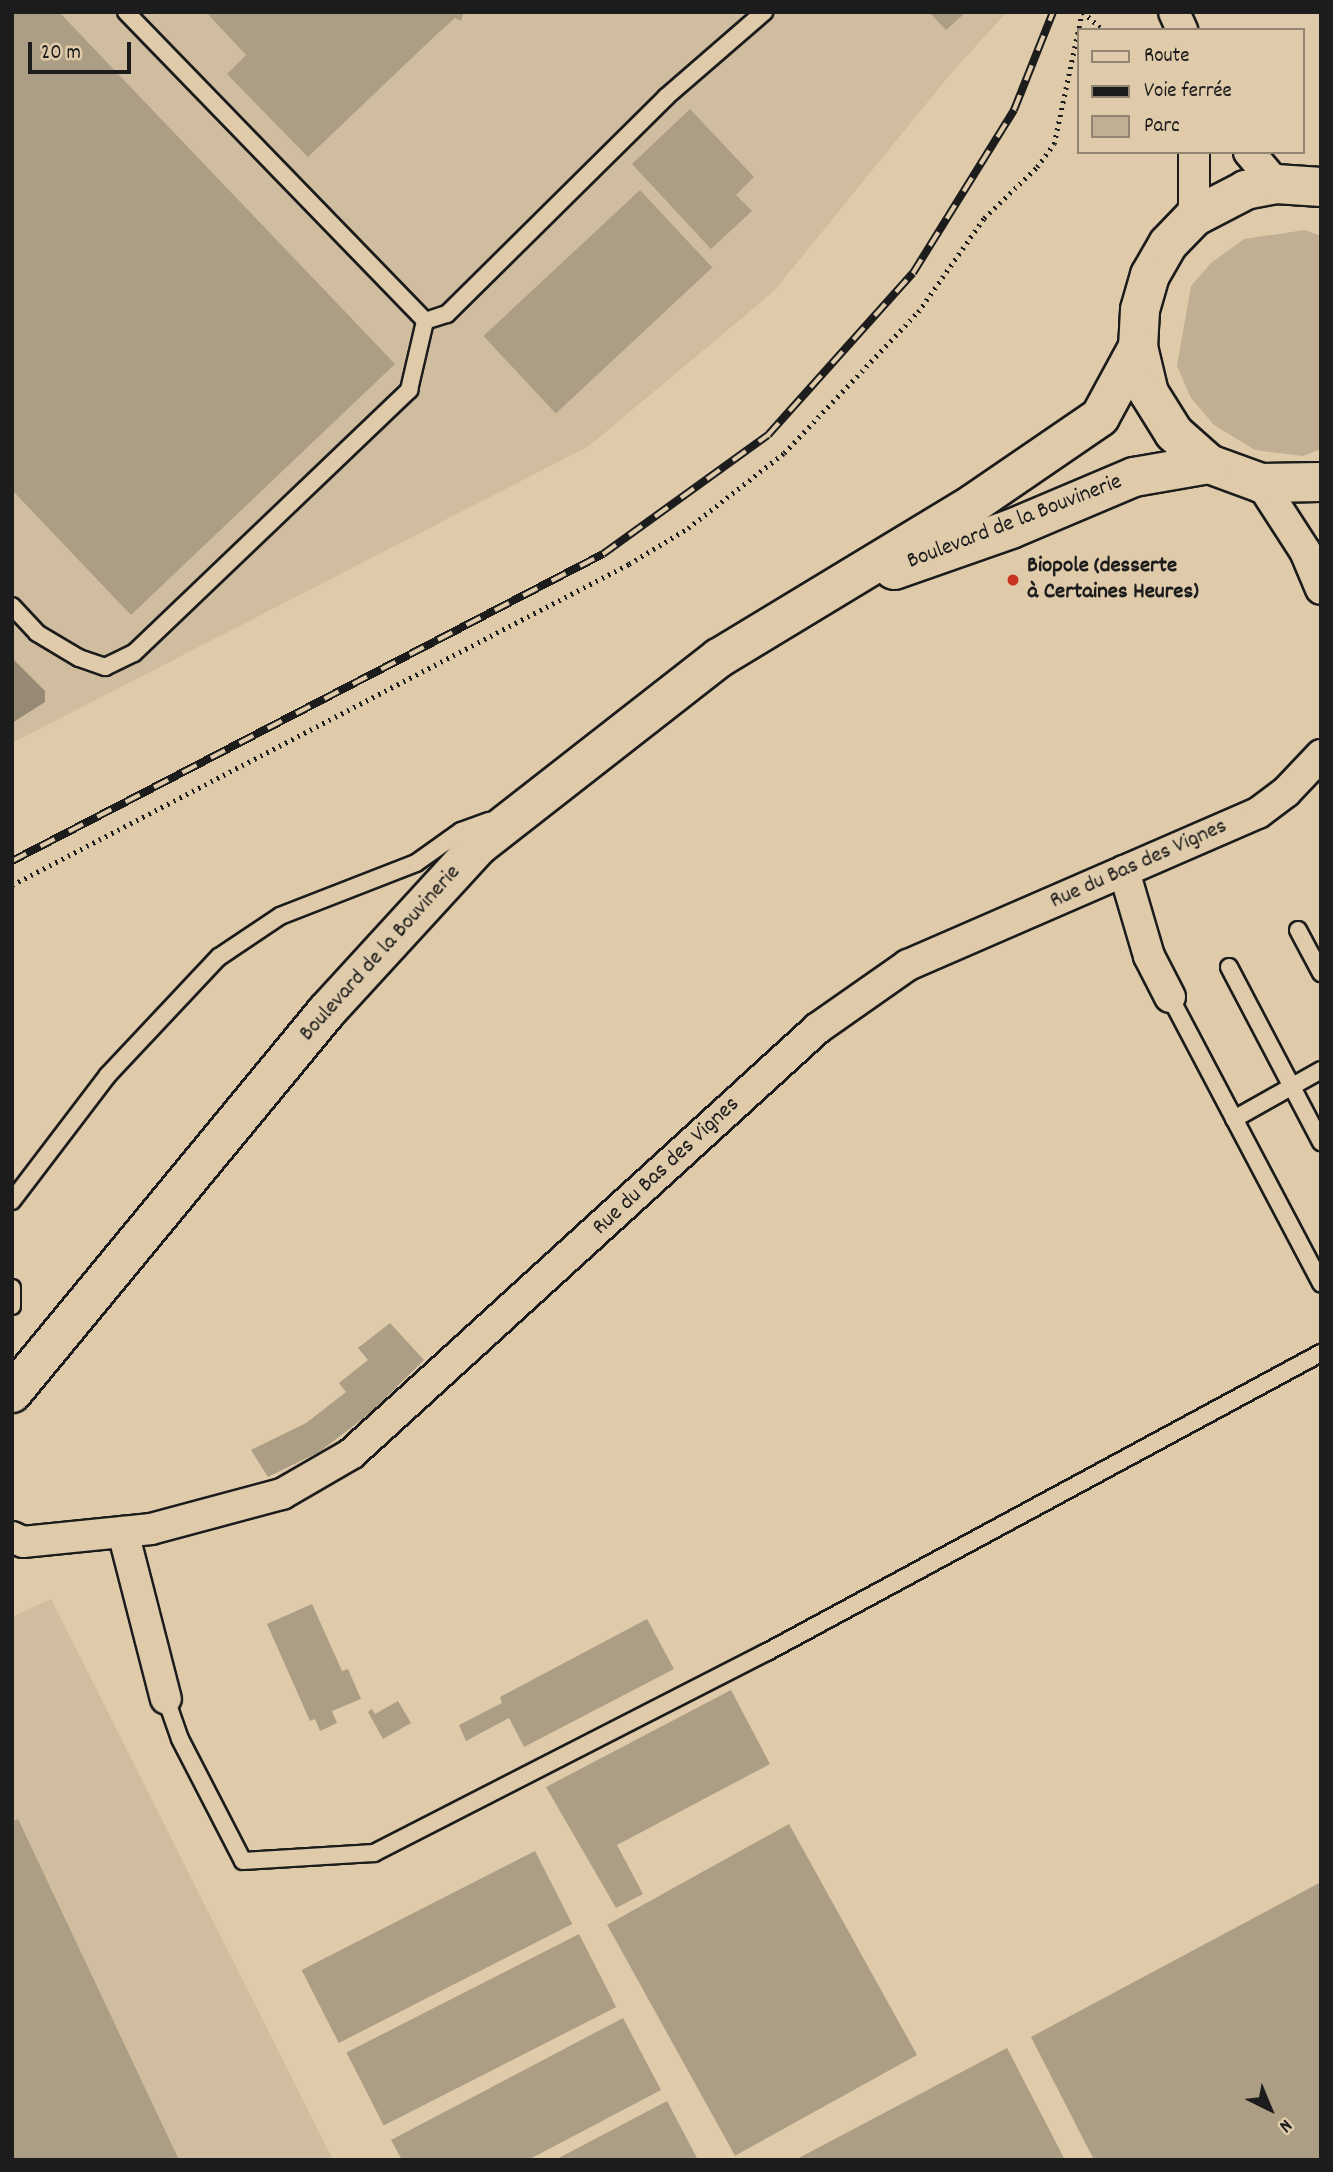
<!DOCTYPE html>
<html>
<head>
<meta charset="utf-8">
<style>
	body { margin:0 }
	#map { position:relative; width:1333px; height:2172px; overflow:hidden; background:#dfcbaa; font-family:Dekko,sans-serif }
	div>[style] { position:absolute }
	.built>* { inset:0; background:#d0bd9f }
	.green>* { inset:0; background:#c0af92 }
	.water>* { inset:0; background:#978a75 }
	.building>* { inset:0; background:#ac9d85; transform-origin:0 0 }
	.path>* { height:4.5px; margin-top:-2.25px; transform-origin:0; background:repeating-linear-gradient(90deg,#1c1c1c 0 2px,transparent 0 7px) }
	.roads { filter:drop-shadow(2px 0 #1c1c1c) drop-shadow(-2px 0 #1c1c1c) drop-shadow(0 2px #1c1c1c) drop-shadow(0 -2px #1c1c1c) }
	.lane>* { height:16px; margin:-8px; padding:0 8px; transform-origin:8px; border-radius:8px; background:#dfcbaa }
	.street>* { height:30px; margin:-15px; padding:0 15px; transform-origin:15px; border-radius:15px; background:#dfcbaa }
	.secondary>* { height:38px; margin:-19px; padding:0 19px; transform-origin:19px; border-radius:19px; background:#dfcbaa }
	.rail>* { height:8px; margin-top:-4px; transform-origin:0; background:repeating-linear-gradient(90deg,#dfcbaa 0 16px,#1c1c1c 0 32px); box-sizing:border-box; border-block:2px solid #1c1c1c }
	.dots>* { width:19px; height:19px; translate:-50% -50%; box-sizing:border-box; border:4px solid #dfcbaa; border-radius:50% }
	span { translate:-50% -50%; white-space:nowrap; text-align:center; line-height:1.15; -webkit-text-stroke:5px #dfcbaa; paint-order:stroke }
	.street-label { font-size:23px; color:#1c1c1c }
	.poi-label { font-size:23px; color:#1c1c1c; font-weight:700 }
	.left { translate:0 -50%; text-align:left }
	.frame { position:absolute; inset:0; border:14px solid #1c1c1c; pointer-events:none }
	.legend { position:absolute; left:1077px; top:28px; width:228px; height:126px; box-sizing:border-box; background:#dfcbaa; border:2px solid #918571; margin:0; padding:9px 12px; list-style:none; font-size:21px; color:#1c1c1c }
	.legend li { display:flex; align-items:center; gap:14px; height:35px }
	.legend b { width:35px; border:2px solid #918571 }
	.north { position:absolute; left:1235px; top:2074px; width:70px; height:70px; -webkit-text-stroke:5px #dfcbaa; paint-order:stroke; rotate:137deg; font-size:19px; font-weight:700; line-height:28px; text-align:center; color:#1c1c1c }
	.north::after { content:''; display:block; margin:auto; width:24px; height:32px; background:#1c1c1c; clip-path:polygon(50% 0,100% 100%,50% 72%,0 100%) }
	.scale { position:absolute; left:28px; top:42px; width:103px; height:32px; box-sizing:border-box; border:4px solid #1c1c1c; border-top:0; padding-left:9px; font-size:21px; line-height:24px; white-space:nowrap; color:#1c1c1c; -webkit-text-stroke:5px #dfcbaa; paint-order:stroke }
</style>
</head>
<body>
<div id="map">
	<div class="built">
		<i style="clip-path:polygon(12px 12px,1007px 12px,952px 72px,774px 291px,589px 446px,12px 743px)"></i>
		<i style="clip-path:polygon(51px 1599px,333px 2160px,12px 2160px,12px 1617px)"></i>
	</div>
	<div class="green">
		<i style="clip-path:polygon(1305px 230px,1321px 236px,1321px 449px,1303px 456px,1255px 450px,1214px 425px,1191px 398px,1177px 366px,1191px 286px,1211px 263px,1244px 239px)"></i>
	</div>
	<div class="water">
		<i style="clip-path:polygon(12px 658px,45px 691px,45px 702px,12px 723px)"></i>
	</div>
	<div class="building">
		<i style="clip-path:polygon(12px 12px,59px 12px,395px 364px,131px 615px,12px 490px)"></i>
		<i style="clip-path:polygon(206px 12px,464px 12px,461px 21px,455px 18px,437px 34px,308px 157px,227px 74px,246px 55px)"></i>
		<i style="clip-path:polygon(929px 12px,966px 12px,946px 30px)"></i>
		<i style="clip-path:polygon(690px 109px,754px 177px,736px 195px,752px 211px,711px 249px,632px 164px)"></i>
		<i style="left:640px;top:190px;width:106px;height:214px;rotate:47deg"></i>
		<i style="clip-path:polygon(390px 1323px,424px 1360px,369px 1414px,319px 1452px,268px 1477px,251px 1450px,306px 1423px,346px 1392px,339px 1383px,368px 1360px,358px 1348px)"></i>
		<i style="clip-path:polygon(312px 1604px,342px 1671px,348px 1669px,361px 1699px,332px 1711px,337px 1723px,320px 1731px,315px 1719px,310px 1721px,267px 1624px)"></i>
		<i style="clip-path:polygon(647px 1619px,674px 1669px,524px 1747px,509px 1718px,466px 1741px,459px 1725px,502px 1703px,500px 1697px)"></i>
		<i style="clip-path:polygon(731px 1690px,770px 1764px,617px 1845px,643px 1894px,616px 1908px,546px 1787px)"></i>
		<i style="clip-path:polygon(398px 1701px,411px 1723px,383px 1739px,368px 1712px,372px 1709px,375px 1714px)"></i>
		<i style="clip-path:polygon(18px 1819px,179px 2160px,12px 2160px,12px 1822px)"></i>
		<i style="left:789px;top:1824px;width:264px;height:208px;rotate:61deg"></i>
		<i style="left:535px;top:1851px;width:82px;height:262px;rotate:63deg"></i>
		<i style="clip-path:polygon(1321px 1882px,1321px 2160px,1094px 2160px,1031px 2037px)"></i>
		<i style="left:579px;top:1934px;width:82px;height:261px;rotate:63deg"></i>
		<i style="clip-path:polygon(623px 2018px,661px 2090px,528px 2160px,402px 2160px,391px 2140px)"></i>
		<i style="clip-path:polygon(1007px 2048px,1065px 2160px,795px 2160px)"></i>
		<i style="clip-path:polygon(667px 2101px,698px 2160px,555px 2160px)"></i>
	</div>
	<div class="path">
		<i style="left:1083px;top:12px;width:27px;rotate:42deg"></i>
		<i style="left:12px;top:885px;width:696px;rotate:-27.49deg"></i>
		<i style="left:629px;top:564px;width:69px;rotate:-31.4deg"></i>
		<i style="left:688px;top:528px;width:122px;rotate:-38deg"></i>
		<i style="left:784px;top:453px;width:195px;rotate:-46.5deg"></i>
		<i style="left:918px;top:312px;width:115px;rotate:-54.9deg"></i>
		<i style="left:984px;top:218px;width:74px;rotate:-43.9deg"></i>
		<i style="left:1037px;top:167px;width:29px;rotate:-54deg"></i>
		<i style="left:1054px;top:144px;width:135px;rotate:-78deg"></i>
	</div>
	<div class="roads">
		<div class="lane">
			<i style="left:126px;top:12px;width:430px;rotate:45.9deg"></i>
			<i style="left:425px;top:321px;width:23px;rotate:-18deg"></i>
			<i style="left:447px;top:314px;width:308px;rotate:-44.7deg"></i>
			<i style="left:666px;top:97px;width:130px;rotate:-40.9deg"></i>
			<i style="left:12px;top:606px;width:37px;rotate:47deg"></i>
			<i style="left:37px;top:633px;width:49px;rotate:30.8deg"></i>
			<i style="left:79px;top:658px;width:28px;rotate:19deg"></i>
			<i style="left:105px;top:667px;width:32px;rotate:-26deg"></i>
			<i style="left:134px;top:653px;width:381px;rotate:-43.7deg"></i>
			<i style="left:409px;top:390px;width:71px;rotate:-76.9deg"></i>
			<i style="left:1298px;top:930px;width:49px;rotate:61.9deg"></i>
			<i style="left:1229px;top:967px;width:198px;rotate:62.3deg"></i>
			<i style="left:1170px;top:997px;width:324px;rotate:62.2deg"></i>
			<i style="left:1234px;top:1119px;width:100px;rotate:-29.4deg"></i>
			<i style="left:12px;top:1201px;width:158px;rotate:-52.7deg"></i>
			<i style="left:108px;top:1075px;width:162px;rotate:-46.8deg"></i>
			<i style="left:219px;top:957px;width:73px;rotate:-33.9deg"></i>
			<i style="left:280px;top:916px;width:146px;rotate:-21.3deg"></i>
			<i style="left:416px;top:863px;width:55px;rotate:-35.4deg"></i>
			<i style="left:461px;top:831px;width:30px;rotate:-20deg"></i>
			<i style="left:12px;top:1288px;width:18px;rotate:90deg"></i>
			<i style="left:166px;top:1699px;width:42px;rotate:70.7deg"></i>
			<i style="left:180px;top:1739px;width:137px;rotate:62.7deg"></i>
			<i style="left:243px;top:1861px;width:131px;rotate:-3.5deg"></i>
			<i style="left:374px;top:1853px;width:441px;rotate:-27.1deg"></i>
			<i style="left:767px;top:1652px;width:630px;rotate:-28.36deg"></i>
		</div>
		<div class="street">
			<i style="left:1174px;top:12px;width:20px;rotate:66deg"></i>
			<i style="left:1249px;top:152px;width:42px;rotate:49.8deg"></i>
			<i style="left:1194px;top:217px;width:65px;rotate:-90deg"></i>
			<i style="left:1261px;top:483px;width:81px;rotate:57.1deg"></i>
			<i style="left:1305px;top:551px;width:41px;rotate:67.2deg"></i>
			<i style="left:1124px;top:871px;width:89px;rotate:73.6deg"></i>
			<i style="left:1149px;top:956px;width:46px;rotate:62.9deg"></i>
			<i style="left:123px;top:1532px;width:172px;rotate:75.6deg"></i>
			<i style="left:12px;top:1537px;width:12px;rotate:24deg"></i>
			<i style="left:23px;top:1542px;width:129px;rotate:-5.8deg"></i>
			<i style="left:151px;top:1529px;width:136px;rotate:-15deg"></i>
			<i style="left:282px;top:1494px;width:80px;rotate:-30.1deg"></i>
			<i style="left:351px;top:1454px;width:632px;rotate:-42.37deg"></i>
			<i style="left:818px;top:1028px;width:110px;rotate:-35deg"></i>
			<i style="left:908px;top:965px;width:382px;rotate:-23.5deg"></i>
			<i style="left:1258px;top:813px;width:35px;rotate:-37deg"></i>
			<i style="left:1286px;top:792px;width:51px;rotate:-46.6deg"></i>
		</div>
		<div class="secondary">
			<i style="left:1321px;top:187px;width:45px;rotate:-176.2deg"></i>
			<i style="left:1276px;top:184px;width:31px;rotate:169deg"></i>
			<i style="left:1246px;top:190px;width:59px;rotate:152.6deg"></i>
			<i style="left:1194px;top:217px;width:37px;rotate:134deg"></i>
			<i style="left:1168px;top:244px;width:36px;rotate:120deg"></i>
			<i style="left:1150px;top:275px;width:36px;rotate:106deg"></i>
			<i style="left:1140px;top:310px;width:37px;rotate:93deg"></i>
			<i style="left:1138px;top:347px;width:47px;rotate:76.6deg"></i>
			<i style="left:1149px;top:393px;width:47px;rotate:58deg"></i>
			<i style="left:1174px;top:433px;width:47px;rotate:41.5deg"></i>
			<i style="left:1209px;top:464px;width:55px;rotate:20.1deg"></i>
			<i style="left:1261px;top:483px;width:60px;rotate:-1deg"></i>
			<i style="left:894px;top:570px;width:124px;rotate:-19.3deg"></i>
			<i style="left:1011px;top:529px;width:134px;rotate:-22.9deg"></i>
			<i style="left:1134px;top:477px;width:76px;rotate:-9.8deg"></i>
			<i style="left:12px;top:1393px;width:494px;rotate:-50.5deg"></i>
			<i style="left:326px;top:1012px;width:225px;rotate:-47.5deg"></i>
			<i style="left:478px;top:846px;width:306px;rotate:-38deg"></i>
			<i style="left:719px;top:658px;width:297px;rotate:-31.2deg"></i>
			<i style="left:973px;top:504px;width:154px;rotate:-34.4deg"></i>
			<i style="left:1100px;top:417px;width:80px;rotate:-61.5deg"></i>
		</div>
	</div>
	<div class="rail">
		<i style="left:12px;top:861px;width:666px;rotate:-27.45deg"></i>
		<i style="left:603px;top:554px;width:203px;rotate:-35.8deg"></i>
		<i style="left:768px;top:435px;width:217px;rotate:-48.2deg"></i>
		<i style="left:913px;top:273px;width:192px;rotate:-58.2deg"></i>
		<i style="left:1014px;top:110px;width:105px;rotate:-68.3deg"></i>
	</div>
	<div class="dots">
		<i style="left:1013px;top:580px;background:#c8321e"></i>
	</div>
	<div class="street-label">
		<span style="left:1015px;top:523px;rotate:-21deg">Boulevard de la Bouvinerie</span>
		<span style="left:1139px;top:865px;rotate:-24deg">Rue du Bas des Vignes</span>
		<span style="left:381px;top:954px;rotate:-48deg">Boulevard de la Bouvinerie</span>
		<span style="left:667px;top:1167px;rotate:-43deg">Rue du Bas des Vignes</span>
	</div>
	<div class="poi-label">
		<span class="left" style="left:1027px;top:580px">Biopole (desserte<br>à Certaines Heures)</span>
	</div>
	<div class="frame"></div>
	<ul class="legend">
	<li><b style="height:9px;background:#dfcbaa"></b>Route</li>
	<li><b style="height:9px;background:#1c1c1c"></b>Voie ferrée</li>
	<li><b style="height:19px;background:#c0af92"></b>Parc</li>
	</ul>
	<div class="north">N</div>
	<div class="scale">20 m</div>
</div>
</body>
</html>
